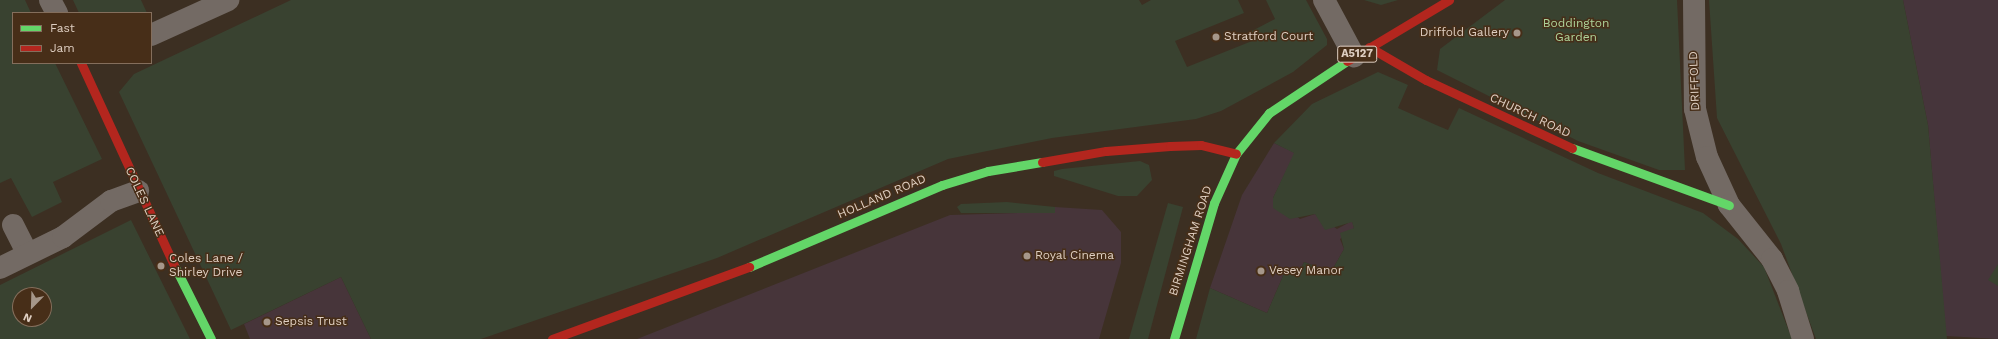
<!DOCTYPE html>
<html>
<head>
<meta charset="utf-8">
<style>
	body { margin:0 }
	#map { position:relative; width:1998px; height:339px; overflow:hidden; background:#3c2f22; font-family:"Work Sans",sans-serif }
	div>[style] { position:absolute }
	.commercial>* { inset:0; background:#47353a }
	.education>* { inset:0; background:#46353b }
	.green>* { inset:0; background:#394230 }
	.street>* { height:22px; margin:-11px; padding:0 11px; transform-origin:11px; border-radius:11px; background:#736a64 }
	.fast>* { height:9px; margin:-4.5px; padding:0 4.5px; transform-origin:4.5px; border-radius:4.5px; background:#63d668 }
	.jam>* { height:9px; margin:-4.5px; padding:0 4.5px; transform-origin:4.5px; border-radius:4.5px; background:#b3261e }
	.dots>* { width:11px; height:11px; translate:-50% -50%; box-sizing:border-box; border:2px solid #472e18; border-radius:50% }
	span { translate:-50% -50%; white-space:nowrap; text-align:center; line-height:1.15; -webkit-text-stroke:3px #472e18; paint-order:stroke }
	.shield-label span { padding:1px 3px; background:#472e18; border:1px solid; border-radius:3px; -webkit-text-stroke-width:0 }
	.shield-label { font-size:11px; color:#dfcfc2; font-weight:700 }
	.park-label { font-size:12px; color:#aed49b }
	.poi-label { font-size:12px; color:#dfcfc2 }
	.right { translate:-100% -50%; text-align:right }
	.left { translate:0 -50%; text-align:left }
	.street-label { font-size:12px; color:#dfcfc2 }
	.legend { position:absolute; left:12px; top:12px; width:140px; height:52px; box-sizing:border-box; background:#472e18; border:1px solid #846e5c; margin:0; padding:5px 7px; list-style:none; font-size:12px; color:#dfcfc2 }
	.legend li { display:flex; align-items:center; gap:8px; height:20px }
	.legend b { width:20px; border:1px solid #846e5c }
	.north { position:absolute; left:12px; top:287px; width:40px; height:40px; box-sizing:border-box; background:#472e18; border:1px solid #846e5c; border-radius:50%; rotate:203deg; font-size:11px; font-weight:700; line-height:16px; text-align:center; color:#dfcfc2 }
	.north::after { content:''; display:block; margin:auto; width:14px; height:18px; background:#a6978a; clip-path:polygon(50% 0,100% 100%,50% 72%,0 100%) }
</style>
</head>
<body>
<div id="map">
	<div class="commercial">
		<i style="clip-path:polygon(1274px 143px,1295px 153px,1273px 198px,1300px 219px,1315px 214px,1337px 229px,1352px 221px,1354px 228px,1340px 239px,1344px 249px,1331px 272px,1304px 262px,1298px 274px,1286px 269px,1267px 313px,1210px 288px,1242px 195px)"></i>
		<i style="clip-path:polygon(1055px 207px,1102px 210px,1121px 232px,1121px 263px,1099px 339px,637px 339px,950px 215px,1055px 212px)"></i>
		<i style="clip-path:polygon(341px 277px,371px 339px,250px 339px,244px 324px)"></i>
	</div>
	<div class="education">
		<i style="clip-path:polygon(1903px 0,1998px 0,1998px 339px,1946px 336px,1928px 125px)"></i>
	</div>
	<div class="green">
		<i style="clip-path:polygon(0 0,25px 0,31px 13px,13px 13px,13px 63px,55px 63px,102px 159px,53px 182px,62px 202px,32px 217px,11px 178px,0 183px)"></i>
		<i style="clip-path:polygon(73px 0,141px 0,147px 13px,79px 13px)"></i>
		<i style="clip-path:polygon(291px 0,1139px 0,1142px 5px,1151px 0,1238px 0,1244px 13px,1175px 41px,1187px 67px,1252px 41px,1248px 33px,1275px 19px,1266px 0,1306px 0,1327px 39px,1327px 45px,1293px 72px,1221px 111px,1196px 119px,1052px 138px,948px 159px,717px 258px,481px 339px,371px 339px,341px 277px,231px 330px,119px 92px,134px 74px)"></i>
		<i style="clip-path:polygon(1364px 0,1398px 0,1381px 5px)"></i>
		<i style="clip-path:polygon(1505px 0,1677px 0,1685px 170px,1659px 170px,1578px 141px,1437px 70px,1440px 49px)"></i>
		<i style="clip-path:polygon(1709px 0,1903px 0,1928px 125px,1947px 339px,1816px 339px,1781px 244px,1717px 118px)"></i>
		<i style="clip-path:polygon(1378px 72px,1408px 85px,1398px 108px,1436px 125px,1448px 130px,1459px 108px,1598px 173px,1703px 213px,1738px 239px,1764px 267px,1792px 339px,1196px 339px,1210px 288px,1267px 313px,1286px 269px,1298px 274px,1304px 262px,1331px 272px,1344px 249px,1340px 233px,1354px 228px,1352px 222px,1325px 230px,1315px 214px,1290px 219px,1273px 208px,1273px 198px,1294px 153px,1274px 143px,1312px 104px)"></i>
		<i style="clip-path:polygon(1140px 161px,1149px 165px,1152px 180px,1137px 196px,1118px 196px,1054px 176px,1054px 171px,1062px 169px)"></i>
		<i style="clip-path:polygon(1007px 202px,1055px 207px,1055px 213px,961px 213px,957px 207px,961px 204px)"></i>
		<i style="clip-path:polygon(1168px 203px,1183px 207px,1148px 339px,1129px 339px)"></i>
		<i style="clip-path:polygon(evenodd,131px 220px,190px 339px,0 339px,0 285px,131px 220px,20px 295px,44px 295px,44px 319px,20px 319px,20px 295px)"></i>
		<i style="clip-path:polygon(1998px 264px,1998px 286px,1988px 280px)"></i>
	</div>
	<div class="street">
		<i style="left:50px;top:0;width:15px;rotate:62deg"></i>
		<i style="left:1324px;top:0;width:64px;rotate:61.8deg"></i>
		<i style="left:1694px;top:0;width:109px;rotate:89.5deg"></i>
		<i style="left:1695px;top:109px;width:49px;rotate:76deg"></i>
		<i style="left:1707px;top:157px;width:53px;rotate:65.4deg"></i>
		<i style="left:1729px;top:205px;width:69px;rotate:51.5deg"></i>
		<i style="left:1772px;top:259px;width:36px;rotate:63deg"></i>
		<i style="left:1788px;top:291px;width:50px;rotate:72.6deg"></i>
		<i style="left:151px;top:35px;width:85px;rotate:-24.4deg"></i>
		<i style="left:13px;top:225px;width:31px;rotate:63deg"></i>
		<i style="left:0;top:268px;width:70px;rotate:-26.2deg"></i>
		<i style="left:63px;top:237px;width:60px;rotate:-36.9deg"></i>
		<i style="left:111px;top:201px;width:29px;rotate:-20deg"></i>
	</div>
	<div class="fast">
		<i style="left:1572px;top:148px;width:167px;rotate:20deg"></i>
		<i style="left:175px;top:267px;width:80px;rotate:63.4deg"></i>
		<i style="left:749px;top:267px;width:210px;rotate:-23deg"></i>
		<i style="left:942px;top:185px;width:48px;rotate:-16.9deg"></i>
		<i style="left:988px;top:171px;width:55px;rotate:-9.5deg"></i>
		<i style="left:1174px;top:339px;width:142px;rotate:-73.6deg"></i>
		<i style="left:1214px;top:203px;width:54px;rotate:-65.8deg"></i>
		<i style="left:1236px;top:154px;width:53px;rotate:-51.2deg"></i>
		<i style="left:1269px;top:113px;width:94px;rotate:-33.7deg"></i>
	</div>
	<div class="jam">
		<i style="left:1369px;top:47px;width:66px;rotate:30.1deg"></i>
		<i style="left:1426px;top:80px;width:161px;rotate:25deg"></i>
		<i style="left:1347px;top:61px;width:119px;rotate:-30.9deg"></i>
		<i style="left:81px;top:63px;width:225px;rotate:65.3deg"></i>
		<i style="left:1042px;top:162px;width:65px;rotate:-9.8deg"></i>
		<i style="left:1106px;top:151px;width:64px;rotate:-4.5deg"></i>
		<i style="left:1170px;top:146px;width:31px;rotate:-2deg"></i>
		<i style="left:1201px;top:145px;width:36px;rotate:14deg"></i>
		<i style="left:552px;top:339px;width:210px;rotate:-20.1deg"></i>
	</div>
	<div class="dots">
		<i style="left:1517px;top:33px;background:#a6978a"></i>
		<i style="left:1216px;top:37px;background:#a6978a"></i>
		<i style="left:1027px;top:256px;background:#a6978a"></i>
		<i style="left:161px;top:266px;background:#a6978a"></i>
		<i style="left:1261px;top:271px;background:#a6978a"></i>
		<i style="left:267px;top:322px;background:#a6978a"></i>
	</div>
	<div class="shield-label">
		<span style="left:1357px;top:54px">A5127</span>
	</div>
	<div class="park-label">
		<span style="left:1576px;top:31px">Boddington<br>Garden</span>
	</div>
	<div class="poi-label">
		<span class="right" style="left:1509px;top:33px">Driffold Gallery</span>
		<span class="left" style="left:1224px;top:37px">Stratford Court</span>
		<span class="left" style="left:1035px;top:256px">Royal Cinema</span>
		<span class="left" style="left:169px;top:266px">Coles Lane /<br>Shirley Drive</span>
		<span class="left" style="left:1269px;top:271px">Vesey Manor</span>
		<span class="left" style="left:275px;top:322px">Sepsis Trust</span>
	</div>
	<div class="street-label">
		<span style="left:1695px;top:81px;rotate:-92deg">DRIFFOLD</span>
		<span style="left:1530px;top:116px;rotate:25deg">CHURCH ROAD</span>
		<span style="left:882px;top:197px;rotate:-23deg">HOLLAND ROAD</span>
		<span style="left:144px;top:202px;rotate:65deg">COLES LANE</span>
		<span style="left:1191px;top:241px;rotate:-72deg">BIRMINGHAM ROAD</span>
	</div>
	<ul class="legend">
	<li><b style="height:5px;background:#63d668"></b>Fast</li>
	<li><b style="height:5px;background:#b3261e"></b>Jam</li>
	</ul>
	<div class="north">N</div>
</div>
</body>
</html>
